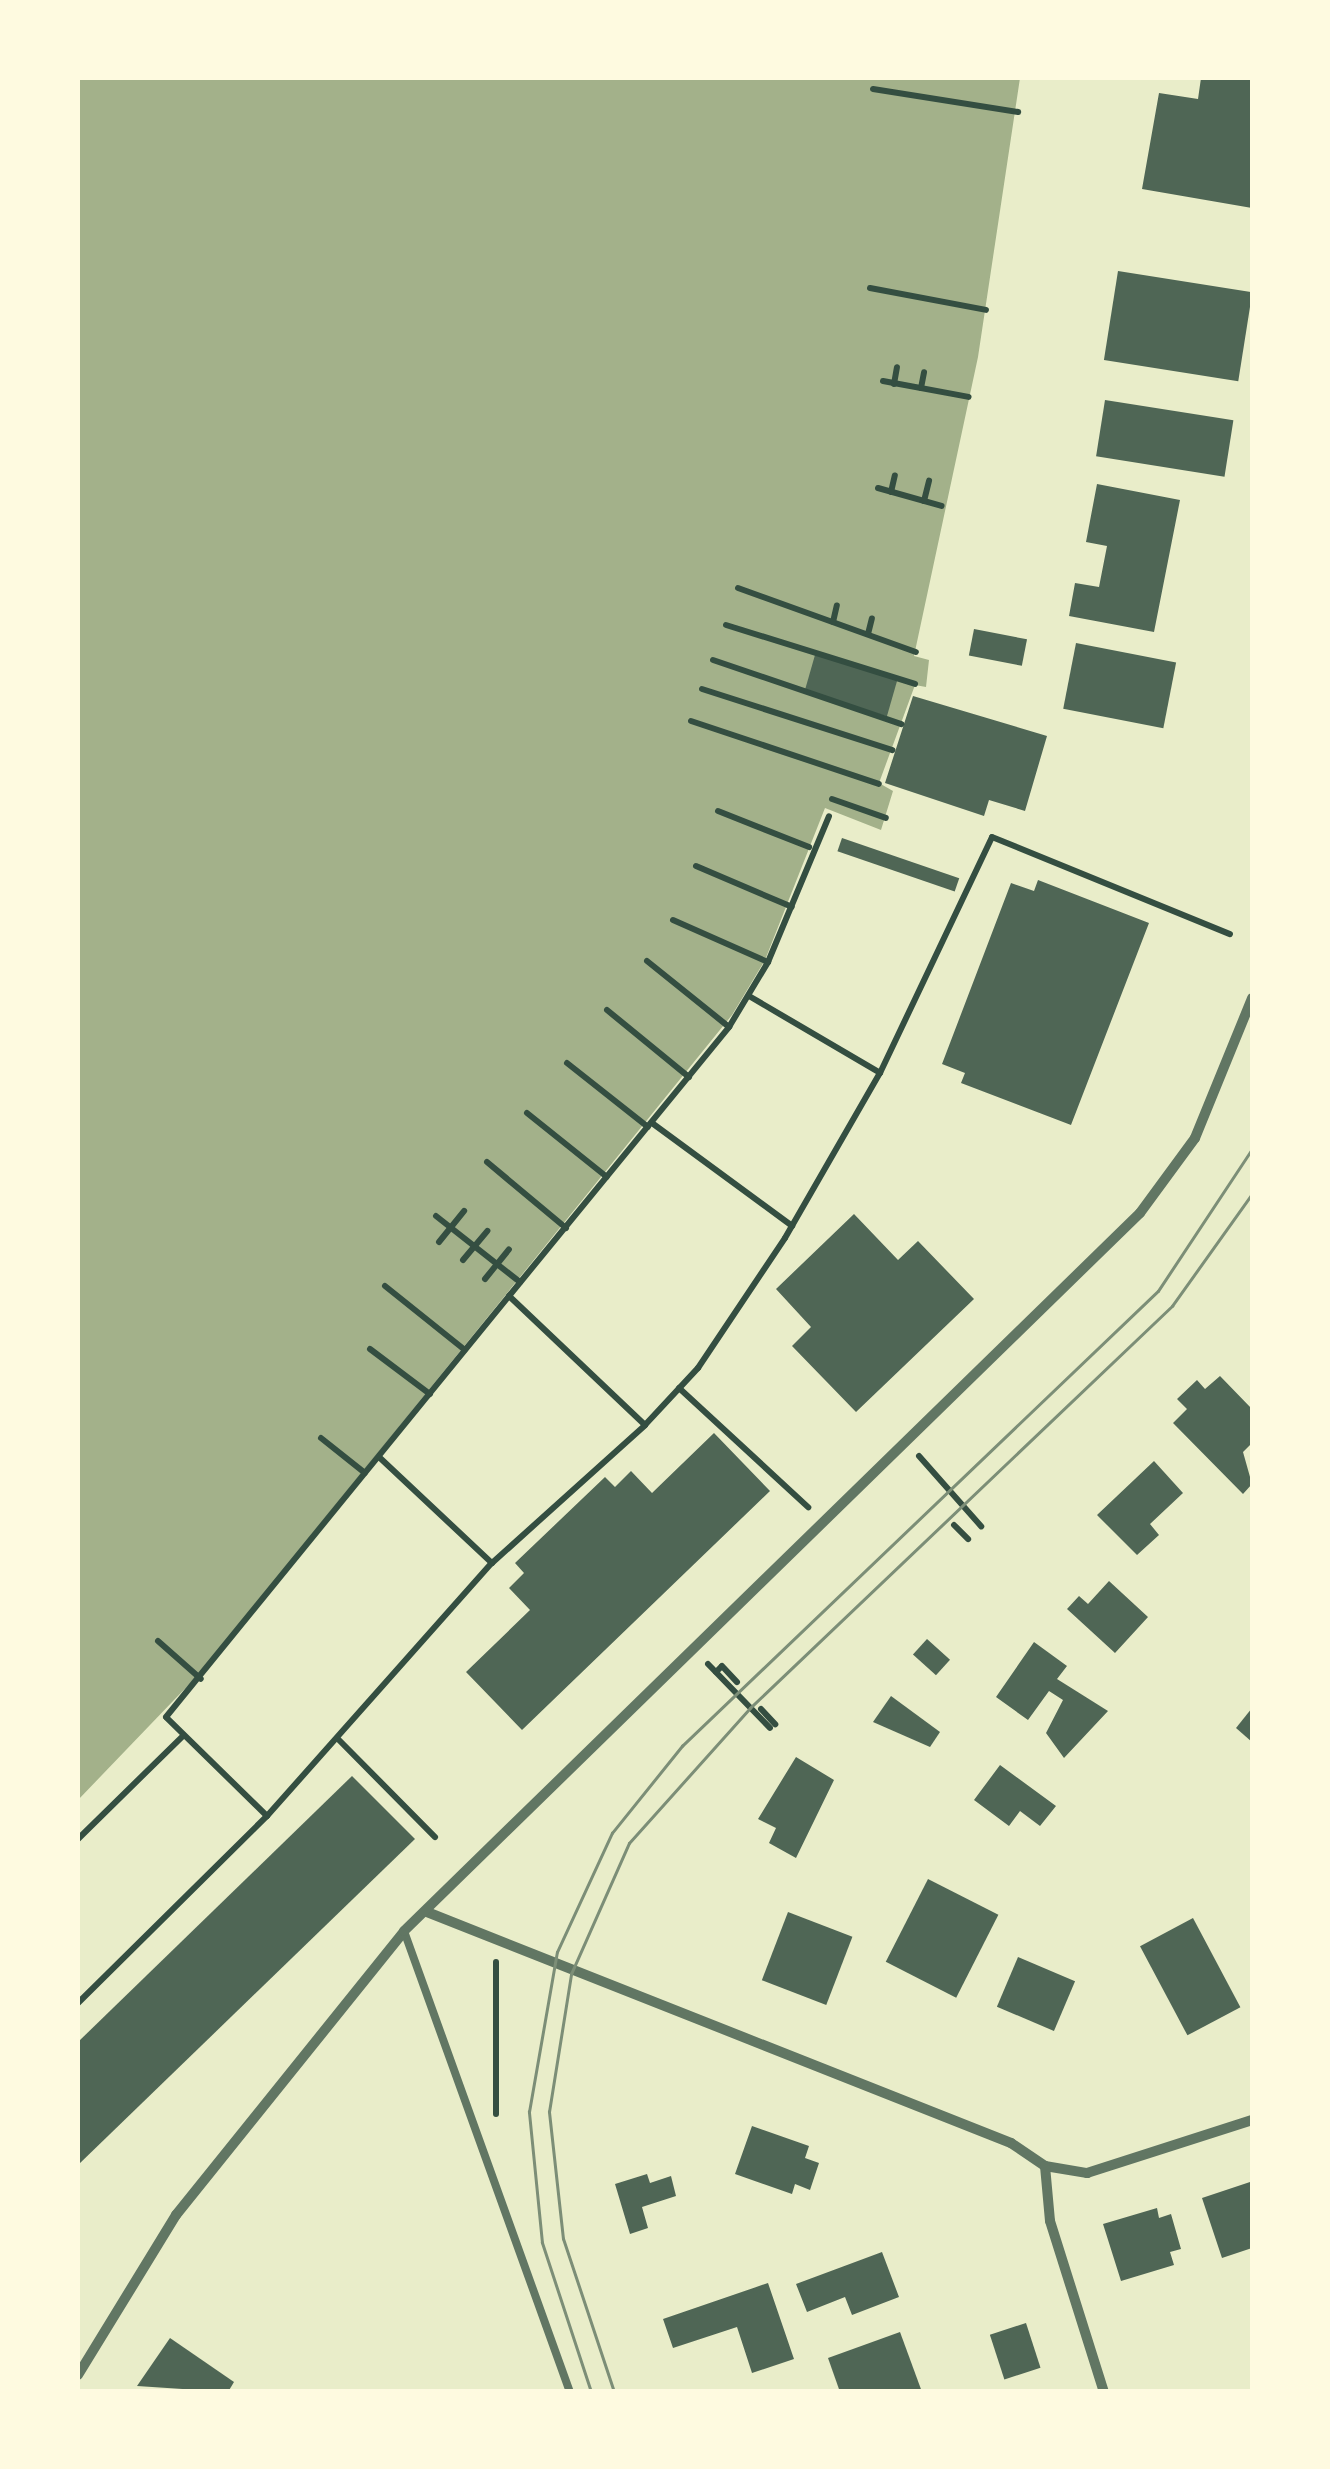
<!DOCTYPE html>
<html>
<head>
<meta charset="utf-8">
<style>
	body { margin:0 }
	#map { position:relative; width:1330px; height:2469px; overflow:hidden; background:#e9edc9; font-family:"Exo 2",sans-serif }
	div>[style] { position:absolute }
	.water>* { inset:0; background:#a3b18a }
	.building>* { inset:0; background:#4f6655; transform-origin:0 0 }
	.path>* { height:6px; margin:-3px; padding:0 3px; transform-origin:3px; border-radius:3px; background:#344e41 }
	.service>* { height:8px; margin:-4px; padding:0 4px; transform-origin:4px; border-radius:4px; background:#617663 }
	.minor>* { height:10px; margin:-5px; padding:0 5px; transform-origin:5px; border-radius:5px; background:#617663 }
	.tram>* { height:2.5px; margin:-1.25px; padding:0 1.25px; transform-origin:1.25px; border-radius:1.25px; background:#7c8e77 }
	span { translate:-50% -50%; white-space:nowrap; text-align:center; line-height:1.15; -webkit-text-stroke:9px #fefae0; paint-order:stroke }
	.frame { position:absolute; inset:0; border:80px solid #fefae0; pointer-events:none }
</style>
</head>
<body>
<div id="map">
	<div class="water">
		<i style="clip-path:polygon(78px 78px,1020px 78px,978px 357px,914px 656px,929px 660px,926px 687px,915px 685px,879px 783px,893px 791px,881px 830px,825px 808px,765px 960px,732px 1015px,198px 1675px,78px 1800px)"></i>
	</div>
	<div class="building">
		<i style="clip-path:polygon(1201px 78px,1252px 78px,1252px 208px,1142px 189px,1159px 93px,1198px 99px)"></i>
		<i style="left:1118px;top:271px;width:136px;height:90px;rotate:9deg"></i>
		<i style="left:1105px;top:400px;width:130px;height:57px;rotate:9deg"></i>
		<i style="clip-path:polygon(1097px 484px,1180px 500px,1154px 632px,1069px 616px,1075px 583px,1099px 587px,1107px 546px,1086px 542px)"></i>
		<i style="left:974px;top:629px;width:54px;height:27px;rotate:11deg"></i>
		<i style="left:1076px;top:643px;width:102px;height:67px;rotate:11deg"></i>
		<i style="left:815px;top:655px;width:86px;height:39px;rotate:16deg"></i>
		<i style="clip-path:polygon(913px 696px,1047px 736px,1025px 811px,989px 800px,984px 816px,885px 783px)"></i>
		<i style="left:842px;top:838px;width:124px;height:14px;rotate:19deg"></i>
		<i style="clip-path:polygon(1038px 880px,1149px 923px,1071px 1125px,961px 1083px,965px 1073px,942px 1064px,1011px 883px,1034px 891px)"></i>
		<i style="clip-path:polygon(854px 1214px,898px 1260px,918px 1241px,974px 1299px,856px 1412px,792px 1346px,811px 1327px,776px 1289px)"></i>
		<i style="clip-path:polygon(1220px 1376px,1252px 1409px,1252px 1443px,1243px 1452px,1252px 1484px,1243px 1494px,1173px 1423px,1187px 1409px,1177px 1399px,1197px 1380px,1205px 1389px)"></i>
		<i style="clip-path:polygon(714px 1433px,770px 1491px,522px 1730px,466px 1672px,530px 1610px,509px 1588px,524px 1573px,515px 1563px,605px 1477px,615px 1487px,631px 1471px,652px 1493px)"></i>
		<i style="clip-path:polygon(1154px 1461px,1183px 1493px,1150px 1524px,1159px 1535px,1137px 1555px,1097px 1515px)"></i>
		<i style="clip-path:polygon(1109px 1581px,1148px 1617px,1115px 1653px,1067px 1609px,1079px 1596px,1088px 1604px)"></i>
		<i style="left:927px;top:1639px;width:31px;height:21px;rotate:42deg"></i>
		<i style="clip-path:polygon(1034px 1642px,1067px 1666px,1057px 1679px,1108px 1711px,1064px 1758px,1046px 1733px,1063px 1700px,1049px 1691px,1028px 1720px,996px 1697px)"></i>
		<i style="clip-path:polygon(891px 1696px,940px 1732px,930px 1747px,873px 1722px)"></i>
		<i style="clip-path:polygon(1252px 1708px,1252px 1742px,1236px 1728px)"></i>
		<i style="clip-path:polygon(796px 1757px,834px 1780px,796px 1858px,769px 1843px,776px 1828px,758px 1819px)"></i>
		<i style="clip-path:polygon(1000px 1765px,1056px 1806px,1040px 1826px,1020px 1811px,1009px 1826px,974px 1800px)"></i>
		<i style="clip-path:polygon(352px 1776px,415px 1839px,78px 2165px,78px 2042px)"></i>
		<i style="left:928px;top:1879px;width:79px;height:93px;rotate:27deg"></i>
		<i style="left:788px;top:1912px;width:69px;height:73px;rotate:21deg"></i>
		<i style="left:1193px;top:1918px;width:101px;height:60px;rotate:62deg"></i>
		<i style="left:1018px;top:1957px;width:62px;height:54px;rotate:23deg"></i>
		<i style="clip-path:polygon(752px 2126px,809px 2146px,805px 2158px,819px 2163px,810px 2190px,795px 2184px,792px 2194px,735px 2174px)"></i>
		<i style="clip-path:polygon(647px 2174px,650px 2183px,671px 2176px,676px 2196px,642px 2207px,648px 2228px,630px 2234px,615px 2184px)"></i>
		<i style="clip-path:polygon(1250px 2182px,1252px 2248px,1222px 2258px,1202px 2198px)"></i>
		<i style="clip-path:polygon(1157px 2208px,1159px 2218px,1171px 2214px,1181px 2249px,1170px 2252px,1174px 2265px,1121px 2281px,1103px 2224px)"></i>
		<i style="clip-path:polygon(882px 2252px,899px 2297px,852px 2315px,845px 2297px,807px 2312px,796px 2284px)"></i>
		<i style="clip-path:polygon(768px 2283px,794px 2359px,752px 2373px,737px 2327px,673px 2348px,663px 2319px)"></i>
		<i style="left:1026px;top:2323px;width:47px;height:38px;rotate:72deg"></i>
		<i style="clip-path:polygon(900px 2332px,922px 2392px,840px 2392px,828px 2358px)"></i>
		<i style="clip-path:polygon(170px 2338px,234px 2382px,228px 2392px,137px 2386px)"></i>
	</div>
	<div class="path">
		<i style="left:873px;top:89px;width:147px;rotate:9deg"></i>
		<i style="left:870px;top:288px;width:118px;rotate:10.7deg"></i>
		<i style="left:883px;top:381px;width:87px;rotate:10.5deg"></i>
		<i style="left:894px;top:384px;width:17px;rotate:-80deg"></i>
		<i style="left:921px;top:388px;width:16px;rotate:-79deg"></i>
		<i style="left:878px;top:488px;width:66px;rotate:15.7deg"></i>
		<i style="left:891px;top:492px;width:17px;rotate:-77deg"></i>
		<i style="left:924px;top:501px;width:21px;rotate:-76deg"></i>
		<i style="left:738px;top:588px;width:189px;rotate:19.8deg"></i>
		<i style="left:833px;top:622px;width:17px;rotate:-77deg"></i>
		<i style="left:726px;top:625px;width:198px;rotate:17.3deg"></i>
		<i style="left:868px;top:634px;width:16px;rotate:-76deg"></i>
		<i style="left:713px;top:660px;width:199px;rotate:18.8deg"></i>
		<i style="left:702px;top:689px;width:200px;rotate:17.8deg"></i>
		<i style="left:691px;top:721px;width:198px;rotate:18.5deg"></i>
		<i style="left:832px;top:799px;width:57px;rotate:19.4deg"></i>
		<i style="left:718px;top:811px;width:98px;rotate:21.6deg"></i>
		<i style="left:696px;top:866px;width:104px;rotate:23.1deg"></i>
		<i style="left:673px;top:920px;width:104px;rotate:23.9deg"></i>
		<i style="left:647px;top:961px;width:105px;rotate:38.8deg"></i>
		<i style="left:749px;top:996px;width:152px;rotate:30.4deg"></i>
		<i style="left:607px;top:1010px;width:106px;rotate:39.3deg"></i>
		<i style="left:567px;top:1063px;width:103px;rotate:38.3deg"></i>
		<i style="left:527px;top:1113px;width:102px;rotate:38.7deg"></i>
		<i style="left:652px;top:1123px;width:174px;rotate:36.3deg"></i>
		<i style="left:487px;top:1162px;width:103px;rotate:39.9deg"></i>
		<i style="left:436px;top:1216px;width:107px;rotate:38.2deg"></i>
		<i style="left:439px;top:1242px;width:40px;rotate:-51deg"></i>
		<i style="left:463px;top:1260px;width:38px;rotate:-50deg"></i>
		<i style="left:485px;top:1279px;width:38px;rotate:-51deg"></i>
		<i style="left:385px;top:1286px;width:102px;rotate:38.7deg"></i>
		<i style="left:370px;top:1349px;width:75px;rotate:36.9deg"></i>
		<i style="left:679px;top:1388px;width:176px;rotate:42.7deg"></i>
		<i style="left:645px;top:1425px;width:187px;rotate:-136.5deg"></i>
		<i style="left:509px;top:1296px;width:348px;rotate:-50.7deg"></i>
		<i style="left:729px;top:1027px;width:76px;rotate:-59deg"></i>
		<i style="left:768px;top:962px;width:158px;rotate:-67.3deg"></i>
		<i style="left:321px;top:1438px;width:56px;rotate:38.5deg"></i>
		<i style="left:919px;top:1456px;width:94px;rotate:48.5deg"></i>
		<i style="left:379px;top:1457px;width:155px;rotate:43.2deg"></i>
		<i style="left:492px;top:1563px;width:206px;rotate:-42deg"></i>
		<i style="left:645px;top:1425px;width:78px;rotate:-47.1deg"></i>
		<i style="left:698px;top:1368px;width:156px;rotate:-56.2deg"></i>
		<i style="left:785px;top:1238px;width:190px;rotate:-60.1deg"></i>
		<i style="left:880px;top:1073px;width:261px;rotate:-64.6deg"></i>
		<i style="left:992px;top:837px;width:257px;rotate:22.2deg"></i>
		<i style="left:954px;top:1525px;width:20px;rotate:45deg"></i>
		<i style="left:158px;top:1641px;width:57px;rotate:41.5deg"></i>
		<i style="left:708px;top:1664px;width:89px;rotate:45.9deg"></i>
		<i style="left:716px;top:1672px;width:8px;rotate:-45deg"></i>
		<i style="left:722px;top:1666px;width:22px;rotate:47deg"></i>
		<i style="left:761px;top:1709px;width:21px;rotate:47deg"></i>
		<i style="left:338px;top:1739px;width:138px;rotate:45.3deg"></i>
		<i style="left:267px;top:1816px;width:141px;rotate:-135.6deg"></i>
		<i style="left:166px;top:1717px;width:543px;rotate:-50.83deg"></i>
		<i style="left:78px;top:1839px;width:148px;rotate:-44.5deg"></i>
		<i style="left:78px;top:2003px;width:266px;rotate:-44.7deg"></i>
		<i style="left:267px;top:1816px;width:339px;rotate:-48.4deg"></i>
		<i style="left:496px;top:2114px;width:152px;rotate:-90deg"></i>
	</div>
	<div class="service">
		<i style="left:404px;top:1931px;width:490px;rotate:70.2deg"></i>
	</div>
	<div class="minor">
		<i style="left:427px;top:1912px;width:628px;rotate:21.58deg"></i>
		<i style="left:1011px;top:2143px;width:41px;rotate:34.1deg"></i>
		<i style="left:1045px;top:2166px;width:43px;rotate:9.5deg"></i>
		<i style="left:1087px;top:2173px;width:173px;rotate:-17.8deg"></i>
		<i style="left:1045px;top:2166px;width:55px;rotate:84.8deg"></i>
		<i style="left:1050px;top:2221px;width:179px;rotate:72.5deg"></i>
		<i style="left:78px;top:2375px;width:188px;rotate:-58.5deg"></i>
		<i style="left:176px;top:2215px;width:364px;rotate:-51.2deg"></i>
		<i style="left:404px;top:1931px;width:1028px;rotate:-44.29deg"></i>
		<i style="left:1140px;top:1213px;width:93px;rotate:-53.7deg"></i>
		<i style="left:1195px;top:1138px;width:151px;rotate:-67.8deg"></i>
	</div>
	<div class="tram">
		<i style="left:591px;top:2392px;width:157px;rotate:-108.2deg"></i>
		<i style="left:542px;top:2243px;width:132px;rotate:-95.7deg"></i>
		<i style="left:529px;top:2112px;width:162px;rotate:-80.1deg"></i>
		<i style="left:557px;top:1952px;width:131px;rotate:-65.2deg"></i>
		<i style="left:612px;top:1833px;width:112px;rotate:-51.2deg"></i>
		<i style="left:682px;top:1746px;width:658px;rotate:-43.71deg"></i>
		<i style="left:1158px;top:1291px;width:170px;rotate:-56.5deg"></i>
		<i style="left:614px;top:2392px;width:161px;rotate:-108.4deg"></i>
		<i style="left:563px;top:2239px;width:128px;rotate:-96.3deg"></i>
		<i style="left:549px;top:2112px;width:140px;rotate:-80.9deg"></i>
		<i style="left:571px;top:1974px;width:143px;rotate:-66.1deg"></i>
		<i style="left:629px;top:1843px;width:181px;rotate:-48.1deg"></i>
		<i style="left:750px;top:1708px;width:583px;rotate:-43.61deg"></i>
		<i style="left:1172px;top:1306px;width:138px;rotate:-54.5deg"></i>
	</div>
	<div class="frame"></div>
</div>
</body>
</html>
